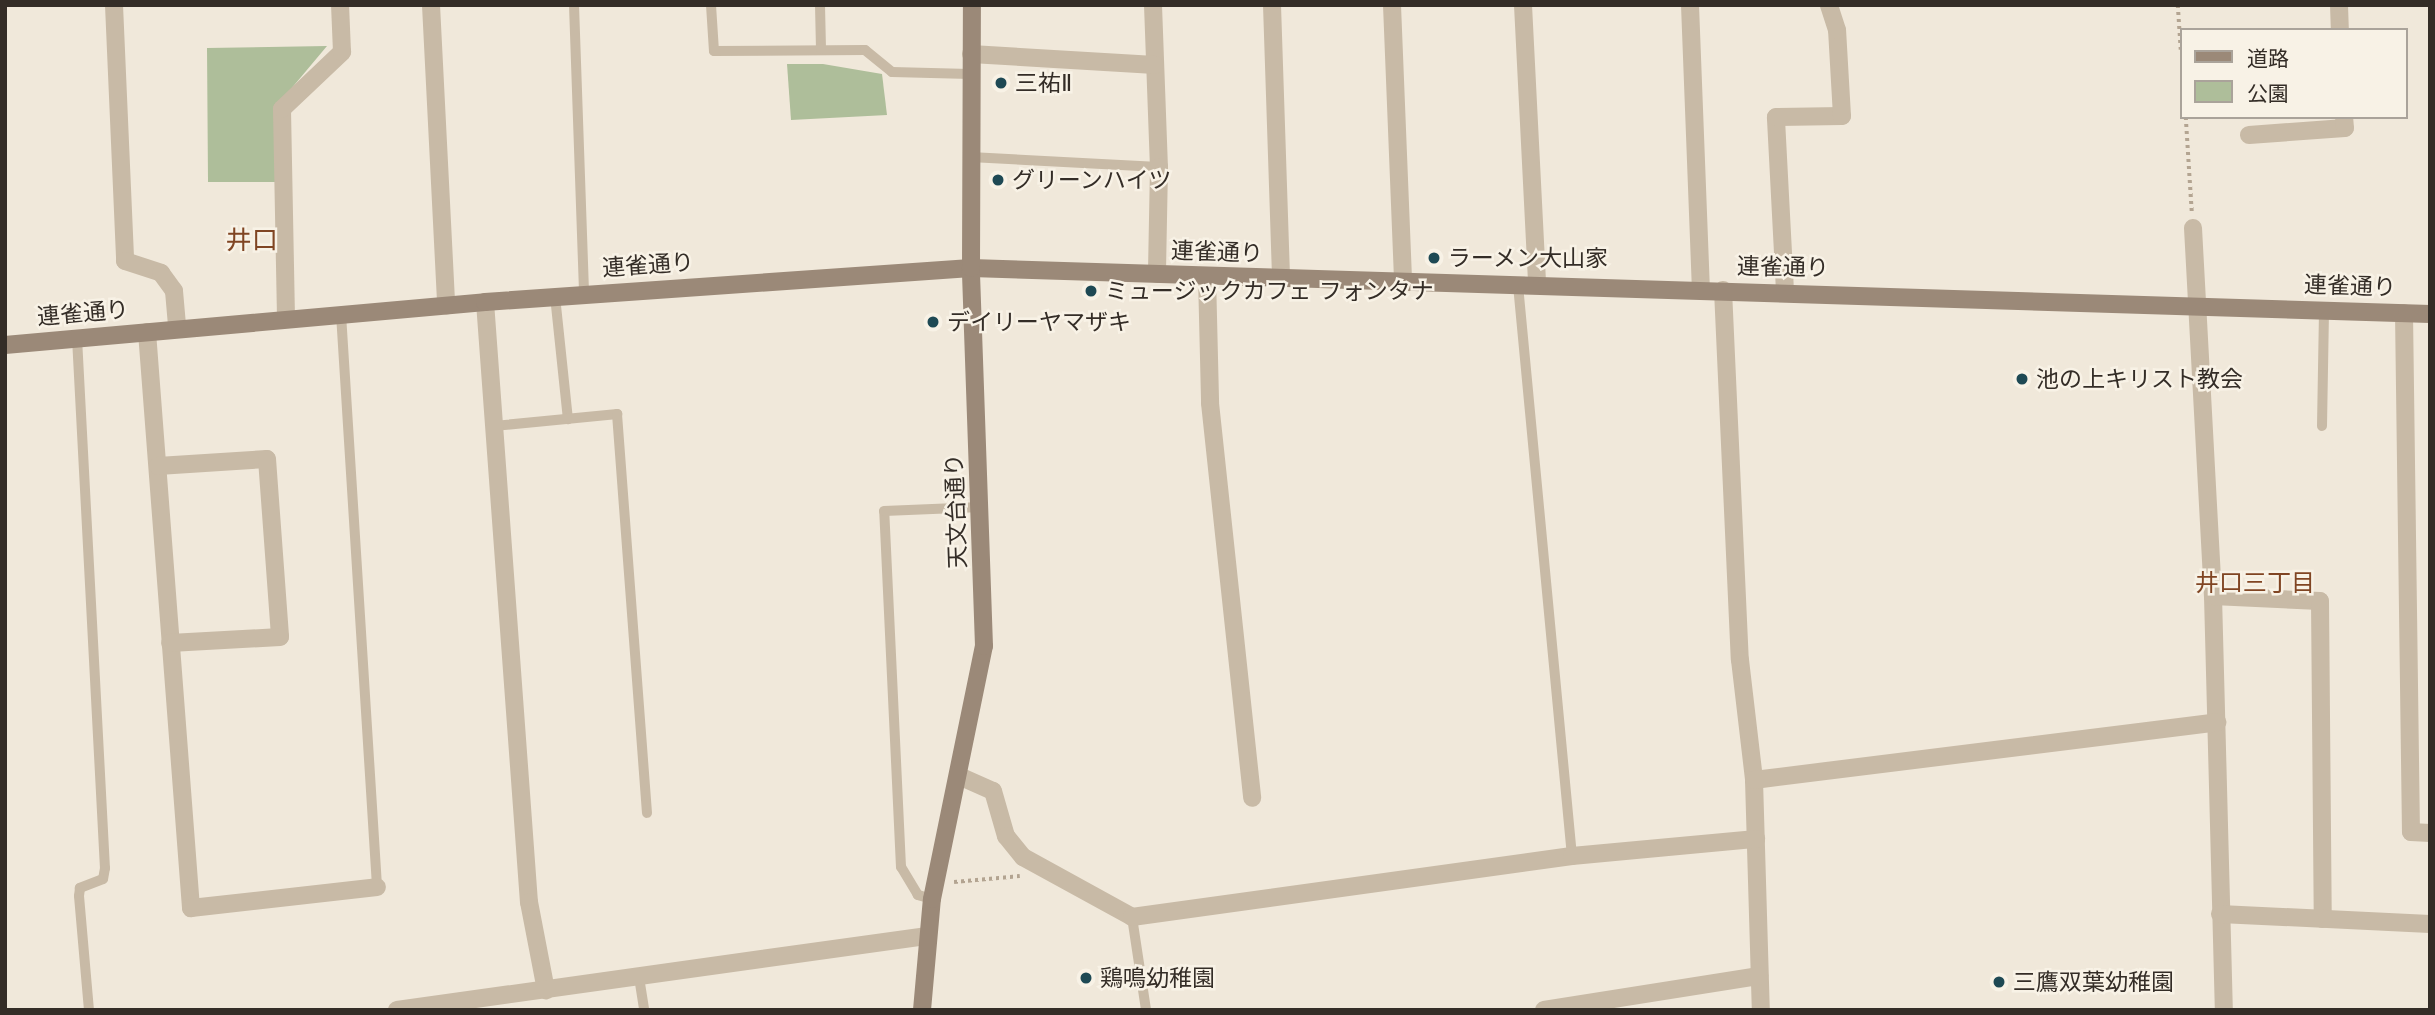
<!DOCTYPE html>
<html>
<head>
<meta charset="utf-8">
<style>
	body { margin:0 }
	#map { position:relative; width:2435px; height:1015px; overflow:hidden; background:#f0e8da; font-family:"DejaVu Sans","Noto Sans JP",sans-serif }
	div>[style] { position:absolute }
	.green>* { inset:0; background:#aebe9a }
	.path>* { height:3.5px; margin-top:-1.75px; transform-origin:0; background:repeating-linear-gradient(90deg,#b3a491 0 3.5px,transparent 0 7px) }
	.service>* { height:10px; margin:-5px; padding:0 5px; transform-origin:5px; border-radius:5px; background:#c8baa6 }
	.minor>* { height:18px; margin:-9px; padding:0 9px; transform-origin:9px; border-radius:9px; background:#c8baa6 }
	.secondary>* { height:18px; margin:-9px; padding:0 9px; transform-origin:9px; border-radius:9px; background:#9b8978 }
	.dots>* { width:19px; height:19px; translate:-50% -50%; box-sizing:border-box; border:4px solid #f8f2e6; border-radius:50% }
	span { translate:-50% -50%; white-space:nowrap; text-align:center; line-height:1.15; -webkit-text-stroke:5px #f8f2e6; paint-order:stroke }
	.poi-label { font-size:23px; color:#342d27 }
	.left { translate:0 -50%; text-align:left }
	.street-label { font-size:23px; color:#342d27 }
	.neighbourhood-label { font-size:24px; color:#804523 }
	.quarter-label { font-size:26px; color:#804523 }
	.frame { position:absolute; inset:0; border:7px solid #342d27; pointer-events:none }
	.legend { position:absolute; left:2180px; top:28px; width:228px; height:91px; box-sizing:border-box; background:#f8f2e6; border:2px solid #aaa39a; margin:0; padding:9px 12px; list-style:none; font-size:21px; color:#342d27 }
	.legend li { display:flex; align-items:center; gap:14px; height:35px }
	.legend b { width:35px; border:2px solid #aaa39a }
</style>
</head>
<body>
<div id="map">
	<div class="green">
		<i style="clip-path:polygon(327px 46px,275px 108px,276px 182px,208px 182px,207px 48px)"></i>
		<i style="clip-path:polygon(787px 64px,823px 64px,882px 74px,887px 115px,791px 120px)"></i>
	</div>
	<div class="path">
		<i style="left:2178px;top:5px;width:45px;rotate:86.2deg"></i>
		<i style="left:2186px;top:117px;width:95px;rotate:86.4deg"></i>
		<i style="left:954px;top:882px;width:66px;rotate:-5.2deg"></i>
	</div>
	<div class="service">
		<i style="left:574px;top:5px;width:289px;rotate:88deg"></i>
		<i style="left:711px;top:5px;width:46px;rotate:86.3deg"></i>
		<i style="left:714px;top:51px;width:151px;rotate:-0.4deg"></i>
		<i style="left:865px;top:50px;width:35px;rotate:39deg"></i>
		<i style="left:892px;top:72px;width:78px;rotate:1.5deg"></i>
		<i style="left:820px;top:5px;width:44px;rotate:88.7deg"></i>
		<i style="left:970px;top:157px;width:189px;rotate:3deg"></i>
		<i style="left:1518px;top:285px;width:574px;rotate:84.6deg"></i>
		<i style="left:555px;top:296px;width:124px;rotate:84deg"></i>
		<i style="left:341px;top:314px;width:574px;rotate:86.4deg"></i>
		<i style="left:77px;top:338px;width:531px;rotate:86.98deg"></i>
		<i style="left:105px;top:868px;width:11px;rotate:100deg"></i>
		<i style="left:103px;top:879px;width:25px;rotate:159deg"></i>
		<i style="left:80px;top:888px;width:8px;rotate:97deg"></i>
		<i style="left:79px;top:896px;width:114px;rotate:85deg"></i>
		<i style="left:494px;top:426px;width:124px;rotate:-5.6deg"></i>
		<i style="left:617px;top:414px;width:400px;rotate:85.7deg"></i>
		<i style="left:2322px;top:426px;width:116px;rotate:-89deg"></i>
		<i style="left:932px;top:899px;width:15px;rotate:-164deg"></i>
		<i style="left:918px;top:895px;width:33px;rotate:-121deg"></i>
		<i style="left:901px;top:867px;width:356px;rotate:-92.7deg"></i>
		<i style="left:884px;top:511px;width:97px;rotate:-2.4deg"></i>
		<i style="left:1132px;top:917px;width:94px;rotate:81.4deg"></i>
		<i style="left:639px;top:977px;width:33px;rotate:81deg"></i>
	</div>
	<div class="minor">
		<i style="left:114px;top:5px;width:256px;rotate:87.5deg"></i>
		<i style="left:125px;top:261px;width:38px;rotate:18deg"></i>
		<i style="left:161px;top:273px;width:22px;rotate:54deg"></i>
		<i style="left:174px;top:291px;width:38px;rotate:85deg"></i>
		<i style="left:431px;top:5px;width:301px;rotate:87.1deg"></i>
		<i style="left:1153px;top:5px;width:162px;rotate:87.9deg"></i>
		<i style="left:1159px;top:167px;width:107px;rotate:91.1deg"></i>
		<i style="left:1272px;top:5px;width:273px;rotate:88.1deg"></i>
		<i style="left:1392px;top:5px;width:278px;rotate:87.7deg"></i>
		<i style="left:1523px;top:5px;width:280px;rotate:87.1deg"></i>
		<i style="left:1690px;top:5px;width:284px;rotate:87.8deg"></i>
		<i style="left:2339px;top:5px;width:25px;rotate:88deg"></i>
		<i style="left:971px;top:54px;width:184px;rotate:3.4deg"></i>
		<i style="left:2249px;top:135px;width:96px;rotate:-4.2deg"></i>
		<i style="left:2345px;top:128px;width:11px;rotate:-95deg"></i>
		<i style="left:2193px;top:228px;width:369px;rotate:86.9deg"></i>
		<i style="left:2213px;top:596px;width:414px;rotate:88.5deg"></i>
		<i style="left:1207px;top:276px;width:127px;rotate:88.6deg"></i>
		<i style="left:1210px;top:403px;width:397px;rotate:83.9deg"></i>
		<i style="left:1723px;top:290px;width:370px;rotate:87.4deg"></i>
		<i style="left:1740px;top:660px;width:121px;rotate:83.3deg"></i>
		<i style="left:1754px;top:780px;width:230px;rotate:88.3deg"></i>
		<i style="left:1785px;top:291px;width:174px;rotate:-93deg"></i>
		<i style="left:1776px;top:117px;width:66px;rotate:-0.9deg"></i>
		<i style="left:1842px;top:116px;width:86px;rotate:-93.3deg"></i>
		<i style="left:1837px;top:30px;width:26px;rotate:-108deg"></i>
		<i style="left:485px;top:302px;width:602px;rotate:85.81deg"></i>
		<i style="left:529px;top:902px;width:90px;rotate:79.1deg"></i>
		<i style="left:2404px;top:313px;width:519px;rotate:89.23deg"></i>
		<i style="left:2411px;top:832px;width:19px;rotate:3deg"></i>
		<i style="left:286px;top:318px;width:209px;rotate:-91.1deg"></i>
		<i style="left:282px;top:109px;width:83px;rotate:-43.5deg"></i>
		<i style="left:342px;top:52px;width:47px;rotate:-92.4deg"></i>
		<i style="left:147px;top:332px;width:578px;rotate:85.63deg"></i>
		<i style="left:191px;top:908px;width:187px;rotate:-6.4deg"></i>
		<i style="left:158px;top:466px;width:109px;rotate:-3.7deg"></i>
		<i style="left:267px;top:459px;width:178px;rotate:85.8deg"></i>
		<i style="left:280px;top:637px;width:110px;rotate:176.9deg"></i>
		<i style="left:2213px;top:596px;width:107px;rotate:2.7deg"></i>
		<i style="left:2320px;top:601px;width:318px;rotate:89.5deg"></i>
		<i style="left:959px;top:776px;width:37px;rotate:24deg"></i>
		<i style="left:993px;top:791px;width:47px;rotate:73.9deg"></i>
		<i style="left:1006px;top:836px;width:27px;rotate:51deg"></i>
		<i style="left:1023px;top:857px;width:124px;rotate:28.8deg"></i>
		<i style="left:1132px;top:917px;width:444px;rotate:-7.9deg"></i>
		<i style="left:1572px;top:856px;width:185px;rotate:-5.3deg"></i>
		<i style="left:1754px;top:780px;width:467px;rotate:-7.1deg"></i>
		<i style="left:2220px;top:914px;width:210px;rotate:2.7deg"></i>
		<i style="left:397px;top:1010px;width:534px;rotate:-7.96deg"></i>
		<i style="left:1544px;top:1010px;width:218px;rotate:-9deg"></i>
	</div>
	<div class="secondary">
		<i style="left:5px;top:345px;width:482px;rotate:-5.1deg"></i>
		<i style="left:485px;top:302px;width:487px;rotate:-4deg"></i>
		<i style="left:971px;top:268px;width:1460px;rotate:1.81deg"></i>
		<i style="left:922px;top:1010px;width:111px;rotate:-84.9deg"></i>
		<i style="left:932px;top:899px;width:258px;rotate:-78.4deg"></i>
		<i style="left:984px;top:646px;width:378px;rotate:-92deg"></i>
		<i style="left:971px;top:268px;width:263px;rotate:-89.8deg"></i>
	</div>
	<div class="dots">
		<i style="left:1001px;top:83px;background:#1e4954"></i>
		<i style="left:998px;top:180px;background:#1e4954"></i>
		<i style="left:1434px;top:258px;background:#1e4954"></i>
		<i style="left:1091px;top:291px;background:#1e4954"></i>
		<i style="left:933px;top:322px;background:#1e4954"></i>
		<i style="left:2022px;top:379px;background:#1e4954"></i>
		<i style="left:1086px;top:978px;background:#1e4954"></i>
		<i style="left:1999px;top:982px;background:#1e4954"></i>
	</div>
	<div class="poi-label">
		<span class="left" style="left:1015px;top:83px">三祐Ⅱ</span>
		<span class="left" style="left:1012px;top:180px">グリーンハイツ</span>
		<span class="left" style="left:1448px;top:258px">ラーメン大山家</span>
		<span class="left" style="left:1105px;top:291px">ミュージックカフェ フォンタナ</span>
		<span class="left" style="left:947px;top:322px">デイリーヤマザキ</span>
		<span class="left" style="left:2036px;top:379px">池の上キリスト教会</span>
		<span class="left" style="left:1100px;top:978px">鶏鳴幼稚園</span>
		<span class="left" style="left:2013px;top:982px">三鷹双葉幼稚園</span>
	</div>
	<div class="street-label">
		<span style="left:1217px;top:252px;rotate:2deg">連雀通り</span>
		<span style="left:648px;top:265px;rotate:-4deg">連雀通り</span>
		<span style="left:1783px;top:267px;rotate:1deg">連雀通り</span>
		<span style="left:2350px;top:286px;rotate:2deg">連雀通り</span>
		<span style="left:83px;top:313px;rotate:-5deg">連雀通り</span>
		<span style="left:956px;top:511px;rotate:-92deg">天文台通り</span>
	</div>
	<div class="neighbourhood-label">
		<span style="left:2255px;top:584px">井口三丁目</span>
	</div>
	<div class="quarter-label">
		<span style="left:252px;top:241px">井口</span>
	</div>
	<div class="frame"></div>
	<ul class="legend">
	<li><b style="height:9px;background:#9b8978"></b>道路</li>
	<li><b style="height:19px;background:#aebe9a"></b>公園</li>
	</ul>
</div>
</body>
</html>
